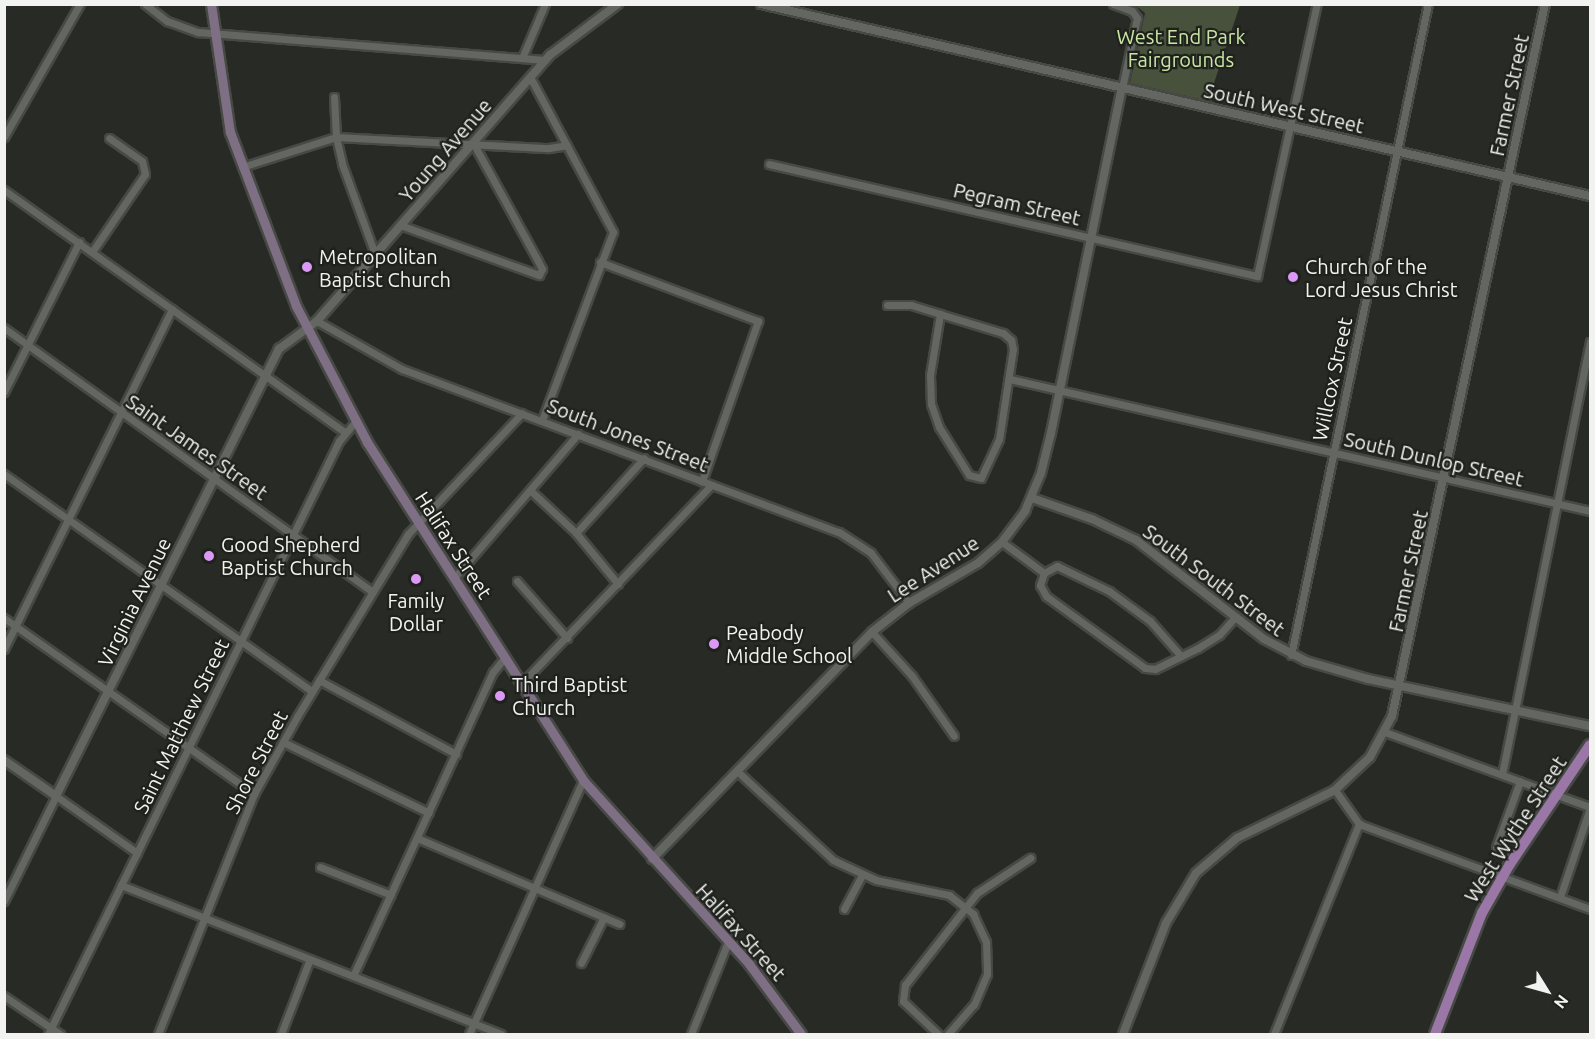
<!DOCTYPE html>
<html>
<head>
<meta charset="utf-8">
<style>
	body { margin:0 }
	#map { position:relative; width:1595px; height:1039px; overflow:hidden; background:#282a26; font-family:Ubuntu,sans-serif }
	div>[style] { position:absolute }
	.green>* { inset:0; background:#47513b }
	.roads { filter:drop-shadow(2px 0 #474945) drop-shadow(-2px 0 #474945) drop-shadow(0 2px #474945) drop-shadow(0 -2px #474945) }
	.minor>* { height:7px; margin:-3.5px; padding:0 3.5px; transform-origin:3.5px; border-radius:3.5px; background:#646761 }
	.tertiary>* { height:8px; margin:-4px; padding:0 4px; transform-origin:4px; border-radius:4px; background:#646761 }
	.secondary>* { height:9px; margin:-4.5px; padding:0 4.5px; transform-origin:4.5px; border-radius:4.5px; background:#7f6f84 }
	.primary>* { height:10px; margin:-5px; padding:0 5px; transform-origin:5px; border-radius:5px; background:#9b77a8 }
	.dots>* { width:16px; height:16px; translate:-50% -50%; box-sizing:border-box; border:3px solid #1f211c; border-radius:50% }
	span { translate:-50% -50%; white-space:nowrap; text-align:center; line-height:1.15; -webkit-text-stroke:4.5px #1f211c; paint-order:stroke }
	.park-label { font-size:20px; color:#c8e5a4 }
	.street-label { font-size:20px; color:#f2f3f0 }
	.poi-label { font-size:20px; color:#f2f3f0 }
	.left { translate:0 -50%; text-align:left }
	.frame { position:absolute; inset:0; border:6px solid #f2f3f0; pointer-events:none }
	.north { position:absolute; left:1517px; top:961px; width:60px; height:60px; -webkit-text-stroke:4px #1f211c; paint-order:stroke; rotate:127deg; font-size:16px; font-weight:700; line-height:24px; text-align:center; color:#f2f3f0 }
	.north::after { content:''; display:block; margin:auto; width:21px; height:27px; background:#f2f3f0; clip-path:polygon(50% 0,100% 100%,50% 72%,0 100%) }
</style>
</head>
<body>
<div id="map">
	<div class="green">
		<i style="clip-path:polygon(1135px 5px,1240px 5px,1211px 92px,1212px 102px,1130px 83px,1145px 13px)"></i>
	</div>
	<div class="roads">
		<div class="minor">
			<i style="left:145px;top:4px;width:28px;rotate:38deg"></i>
			<i style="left:167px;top:21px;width:33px;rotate:20deg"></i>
			<i style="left:198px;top:32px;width:348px;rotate:4.6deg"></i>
			<i style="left:1113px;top:4px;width:20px;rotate:20deg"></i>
			<i style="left:1132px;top:11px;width:9px;rotate:54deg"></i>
			<i style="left:1137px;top:18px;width:72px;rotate:102.1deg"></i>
			<i style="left:522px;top:58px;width:59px;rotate:-66.9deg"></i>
			<i style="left:530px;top:77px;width:176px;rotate:61.8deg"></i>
			<i style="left:613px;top:232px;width:201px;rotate:110.7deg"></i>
			<i style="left:334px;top:97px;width:40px;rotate:87.1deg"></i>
			<i style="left:336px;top:137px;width:28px;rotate:77deg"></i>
			<i style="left:342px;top:164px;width:96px;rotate:69.9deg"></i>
			<i style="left:4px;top:137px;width:153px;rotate:-60.3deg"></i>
			<i style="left:769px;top:164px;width:501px;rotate:12.93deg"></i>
			<i style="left:1257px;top:276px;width:279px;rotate:-77.6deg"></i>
			<i style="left:242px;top:167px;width:99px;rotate:-17.7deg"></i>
			<i style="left:336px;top:137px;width:213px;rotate:3deg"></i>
			<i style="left:549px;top:148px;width:18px;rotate:-9deg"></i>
			<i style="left:4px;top:190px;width:418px;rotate:35.4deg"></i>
			<i style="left:400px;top:225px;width:148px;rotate:19.8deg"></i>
			<i style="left:539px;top:275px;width:7px;rotate:-63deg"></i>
			<i style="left:542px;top:269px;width:9px;rotate:-117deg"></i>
			<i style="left:538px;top:261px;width:135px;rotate:-118.8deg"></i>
			<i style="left:92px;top:252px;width:94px;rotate:-55.8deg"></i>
			<i style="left:145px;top:174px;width:13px;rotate:-103deg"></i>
			<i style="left:142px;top:161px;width:40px;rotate:-145.1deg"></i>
			<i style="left:600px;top:262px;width:169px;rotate:20.5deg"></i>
			<i style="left:758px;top:321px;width:170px;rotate:109.3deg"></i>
			<i style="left:887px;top:305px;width:24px"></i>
			<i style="left:911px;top:305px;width:30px;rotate:17deg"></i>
			<i style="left:940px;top:314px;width:66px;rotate:16.8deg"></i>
			<i style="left:1003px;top:333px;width:11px;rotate:41deg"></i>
			<i style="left:1011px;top:340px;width:9px;rotate:77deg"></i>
			<i style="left:1013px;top:349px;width:91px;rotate:98.8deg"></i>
			<i style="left:999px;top:439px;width:43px;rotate:114.8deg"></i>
			<i style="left:981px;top:478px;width:12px;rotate:-166deg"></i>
			<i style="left:969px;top:475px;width:57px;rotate:-122deg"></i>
			<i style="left:939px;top:427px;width:24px;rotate:-109deg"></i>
			<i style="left:931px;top:404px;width:29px;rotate:-92deg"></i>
			<i style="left:930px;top:375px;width:62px;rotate:-80.7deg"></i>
			<i style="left:317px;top:321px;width:98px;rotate:29.5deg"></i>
			<i style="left:402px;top:369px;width:466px;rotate:20.5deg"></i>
			<i style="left:839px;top:532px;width:38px;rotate:33deg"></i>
			<i style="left:871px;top:553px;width:63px;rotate:52.8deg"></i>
			<i style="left:4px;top:328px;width:452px;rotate:35.6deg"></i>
			<i style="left:1010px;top:379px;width:595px;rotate:12.82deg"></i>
			<i style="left:4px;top:392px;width:168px;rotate:-63.4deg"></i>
			<i style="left:4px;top:474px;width:377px;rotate:35.2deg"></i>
			<i style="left:531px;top:491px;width:62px;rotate:43deg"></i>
			<i style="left:576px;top:533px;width:66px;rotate:50.5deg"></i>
			<i style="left:576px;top:533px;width:101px;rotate:-47.8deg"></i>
			<i style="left:1002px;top:542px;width:52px;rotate:36.4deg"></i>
			<i style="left:1044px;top:573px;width:13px;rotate:108deg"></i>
			<i style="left:1040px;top:585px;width:13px;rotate:61deg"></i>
			<i style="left:1046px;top:596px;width:122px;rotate:36deg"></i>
			<i style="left:1145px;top:668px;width:10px;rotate:6deg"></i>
			<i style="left:1155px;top:669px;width:48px;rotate:-26deg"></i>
			<i style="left:1198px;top:648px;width:25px;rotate:-32deg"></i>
			<i style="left:1219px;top:635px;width:24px;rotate:-48deg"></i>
			<i style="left:1044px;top:573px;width:15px;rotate:-28deg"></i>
			<i style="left:1057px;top:566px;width:58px;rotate:25.7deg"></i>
			<i style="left:1109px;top:591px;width:51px;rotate:36.2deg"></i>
			<i style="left:1150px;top:621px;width:47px;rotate:48.5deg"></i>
			<i style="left:454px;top:578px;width:190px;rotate:-49.3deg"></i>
			<i style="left:517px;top:581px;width:76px;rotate:48.7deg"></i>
			<i style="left:4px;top:618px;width:306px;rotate:35.1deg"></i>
			<i style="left:872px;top:632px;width:59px;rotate:47.7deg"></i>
			<i style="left:912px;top:676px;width:73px;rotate:55deg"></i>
			<i style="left:4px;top:649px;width:379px;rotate:-63.7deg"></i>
			<i style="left:1291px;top:655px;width:665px;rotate:-78.12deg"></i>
			<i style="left:319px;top:680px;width:156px;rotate:28.4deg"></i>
			<i style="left:522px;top:683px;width:274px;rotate:-46.3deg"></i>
			<i style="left:1385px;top:732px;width:218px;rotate:20.1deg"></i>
			<i style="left:283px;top:742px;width:162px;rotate:25.9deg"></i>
			<i style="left:737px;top:771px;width:131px;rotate:42.8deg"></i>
			<i style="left:833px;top:860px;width:47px;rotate:24.9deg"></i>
			<i style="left:876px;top:880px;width:75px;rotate:11.6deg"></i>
			<i style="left:949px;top:895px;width:31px;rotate:38deg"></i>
			<i style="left:973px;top:914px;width:31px;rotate:65deg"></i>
			<i style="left:986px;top:942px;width:32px;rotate:88deg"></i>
			<i style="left:987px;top:974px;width:33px;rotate:113deg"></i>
			<i style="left:974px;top:1004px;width:40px;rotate:131deg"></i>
			<i style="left:1502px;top:774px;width:441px;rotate:-78.5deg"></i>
			<i style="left:1335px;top:790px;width:42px;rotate:54.8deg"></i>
			<i style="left:1359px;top:824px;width:246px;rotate:20.2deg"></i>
			<i style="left:417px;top:838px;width:220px;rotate:23deg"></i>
			<i style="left:1496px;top:847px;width:70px;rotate:-70deg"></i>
			<i style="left:320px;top:867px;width:76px;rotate:21.5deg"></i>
			<i style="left:121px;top:885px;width:408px;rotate:21.4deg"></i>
			<i style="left:1560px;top:897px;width:94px;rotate:-71.4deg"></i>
			<i style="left:4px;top:901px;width:117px;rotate:-63.7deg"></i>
			<i style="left:56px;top:796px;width:99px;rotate:35.1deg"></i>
			<i style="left:844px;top:909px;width:38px;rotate:-62deg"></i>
			<i style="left:581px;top:963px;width:51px;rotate:-63.4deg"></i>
			<i style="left:353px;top:976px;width:335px;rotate:-65.3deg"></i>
			<i style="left:493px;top:672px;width:19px;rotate:-51deg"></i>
			<i style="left:4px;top:996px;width:68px;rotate:34.2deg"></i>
			<i style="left:48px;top:1034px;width:661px;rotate:-63.86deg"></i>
			<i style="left:339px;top:441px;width:25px;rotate:-50deg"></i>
			<i style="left:158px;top:1034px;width:258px;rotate:-68.2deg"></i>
			<i style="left:254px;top:794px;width:90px;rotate:-60.9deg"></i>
			<i style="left:298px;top:715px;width:212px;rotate:-58.7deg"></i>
			<i style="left:408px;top:534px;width:166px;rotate:-46.7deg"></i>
			<i style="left:281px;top:1034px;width:80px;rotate:-68.9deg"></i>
			<i style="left:469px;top:1034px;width:278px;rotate:-65.8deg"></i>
			<i style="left:691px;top:1034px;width:99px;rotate:-68.1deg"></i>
			<i style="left:938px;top:1034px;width:48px;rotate:-136.7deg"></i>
			<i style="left:903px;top:1001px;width:16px;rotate:-83deg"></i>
			<i style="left:905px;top:985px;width:117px;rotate:-52deg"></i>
			<i style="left:977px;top:893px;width:64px;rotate:-33.4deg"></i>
			<i style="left:1274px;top:1034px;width:227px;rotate:-68deg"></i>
		</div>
		<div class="tertiary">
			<i style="left:761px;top:4px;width:851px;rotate:13.04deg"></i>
			<i style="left:1032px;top:498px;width:64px;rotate:19.3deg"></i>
			<i style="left:1092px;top:519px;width:49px;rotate:25.5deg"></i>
			<i style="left:1136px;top:540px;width:162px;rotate:37.7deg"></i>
			<i style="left:1264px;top:639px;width:47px;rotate:27.6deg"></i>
			<i style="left:1306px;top:661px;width:65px;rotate:16.2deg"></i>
			<i style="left:1368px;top:679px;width:227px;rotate:12deg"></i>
			<i style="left:4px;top:760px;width:63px;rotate:34.7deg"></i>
			<i style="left:56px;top:796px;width:500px;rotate:-63.5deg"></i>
			<i style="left:279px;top:349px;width:47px;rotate:-36.4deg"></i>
			<i style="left:317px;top:321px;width:354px;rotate:-48.8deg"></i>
			<i style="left:550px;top:55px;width:85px;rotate:-36.9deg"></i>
			<i style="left:652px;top:859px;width:316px;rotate:-45.9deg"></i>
			<i style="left:872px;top:632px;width:47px;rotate:-38.1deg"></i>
			<i style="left:909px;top:603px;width:80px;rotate:-30.1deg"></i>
			<i style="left:978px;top:563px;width:32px;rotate:-41deg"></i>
			<i style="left:1002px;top:542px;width:39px;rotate:-53deg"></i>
			<i style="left:1025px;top:511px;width:41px;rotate:-67.2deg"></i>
			<i style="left:1041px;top:473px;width:41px;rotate:-76deg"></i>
			<i style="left:1051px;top:433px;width:352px;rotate:-78.4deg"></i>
			<i style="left:1123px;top:1034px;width:119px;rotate:-68.8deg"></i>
			<i style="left:1166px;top:923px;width:58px;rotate:-59deg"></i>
			<i style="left:1196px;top:873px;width:54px;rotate:-40.5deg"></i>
			<i style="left:1237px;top:838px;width:109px;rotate:-26.1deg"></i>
			<i style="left:1335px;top:790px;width:48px;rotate:-43.3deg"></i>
			<i style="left:1370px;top:757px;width:47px;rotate:-61.8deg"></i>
			<i style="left:1392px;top:716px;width:728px;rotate:-77.87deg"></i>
		</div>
		<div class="secondary">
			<i style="left:211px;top:4px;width:129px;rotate:81.6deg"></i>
			<i style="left:230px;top:132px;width:186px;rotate:69.2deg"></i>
			<i style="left:296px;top:306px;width:153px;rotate:62.4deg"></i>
			<i style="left:367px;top:442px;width:401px;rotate:57.4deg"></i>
			<i style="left:583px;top:780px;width:248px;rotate:47.9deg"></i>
			<i style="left:749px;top:964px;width:87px;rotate:53.4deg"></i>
		</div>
		<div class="primary">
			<i style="left:1435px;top:1034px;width:130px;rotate:-68.8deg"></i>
			<i style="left:1482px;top:913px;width:56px;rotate:-60.3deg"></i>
			<i style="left:1510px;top:864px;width:143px;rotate:-56.1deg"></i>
		</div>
	</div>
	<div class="dots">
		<i style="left:307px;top:267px;background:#db99f5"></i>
		<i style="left:1293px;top:277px;background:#db99f5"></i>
		<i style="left:209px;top:556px;background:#db99f5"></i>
		<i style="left:416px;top:579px;background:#db99f5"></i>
		<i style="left:714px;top:644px;background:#db99f5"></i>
		<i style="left:500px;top:696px;background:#db99f5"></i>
	</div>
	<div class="park-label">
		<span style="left:1181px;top:48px">West End Park<br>Fairgrounds</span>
	</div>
	<div class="street-label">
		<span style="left:1509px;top:95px;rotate:-78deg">Farmer Street</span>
		<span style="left:1284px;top:108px;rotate:13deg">South West Street</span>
		<span style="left:445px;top:150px;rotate:-49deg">Young Avenue</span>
		<span style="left:1017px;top:204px;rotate:13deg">Pegram Street</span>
		<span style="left:1332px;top:379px;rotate:-78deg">Willcox Street</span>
		<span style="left:628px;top:435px;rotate:21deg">South Jones Street</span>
		<span style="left:197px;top:447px;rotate:35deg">Saint James Street</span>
		<span style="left:1434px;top:459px;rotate:13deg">South Dunlop Street</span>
		<span style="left:454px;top:545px;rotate:57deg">Halifax Street</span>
		<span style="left:933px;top:569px;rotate:-33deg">Lee Avenue</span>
		<span style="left:1408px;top:571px;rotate:-78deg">Farmer Street</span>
		<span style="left:1214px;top:580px;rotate:37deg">South South Street</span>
		<span style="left:134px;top:602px;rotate:-64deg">Virginia Avenue</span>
		<span style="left:181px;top:726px;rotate:-64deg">Saint Matthew Street</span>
		<span style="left:256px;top:762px;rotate:-63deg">Shore Street</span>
		<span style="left:1515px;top:829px;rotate:-57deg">West Wythe Street</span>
		<span style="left:741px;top:932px;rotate:48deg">Halifax Street</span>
	</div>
	<div class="poi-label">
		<span class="left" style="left:319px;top:268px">Metropolitan<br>Baptist Church</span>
		<span class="left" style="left:1305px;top:278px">Church of the<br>Lord Jesus Christ</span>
		<span class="left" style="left:221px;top:556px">Good Shepherd<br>Baptist Church</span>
		<span style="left:416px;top:612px">Family<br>Dollar</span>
		<span class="left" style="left:726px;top:644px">Peabody<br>Middle School</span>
		<span class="left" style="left:512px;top:696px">Third Baptist<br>Church</span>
	</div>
	<div class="frame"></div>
	<div class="north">N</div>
</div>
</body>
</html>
